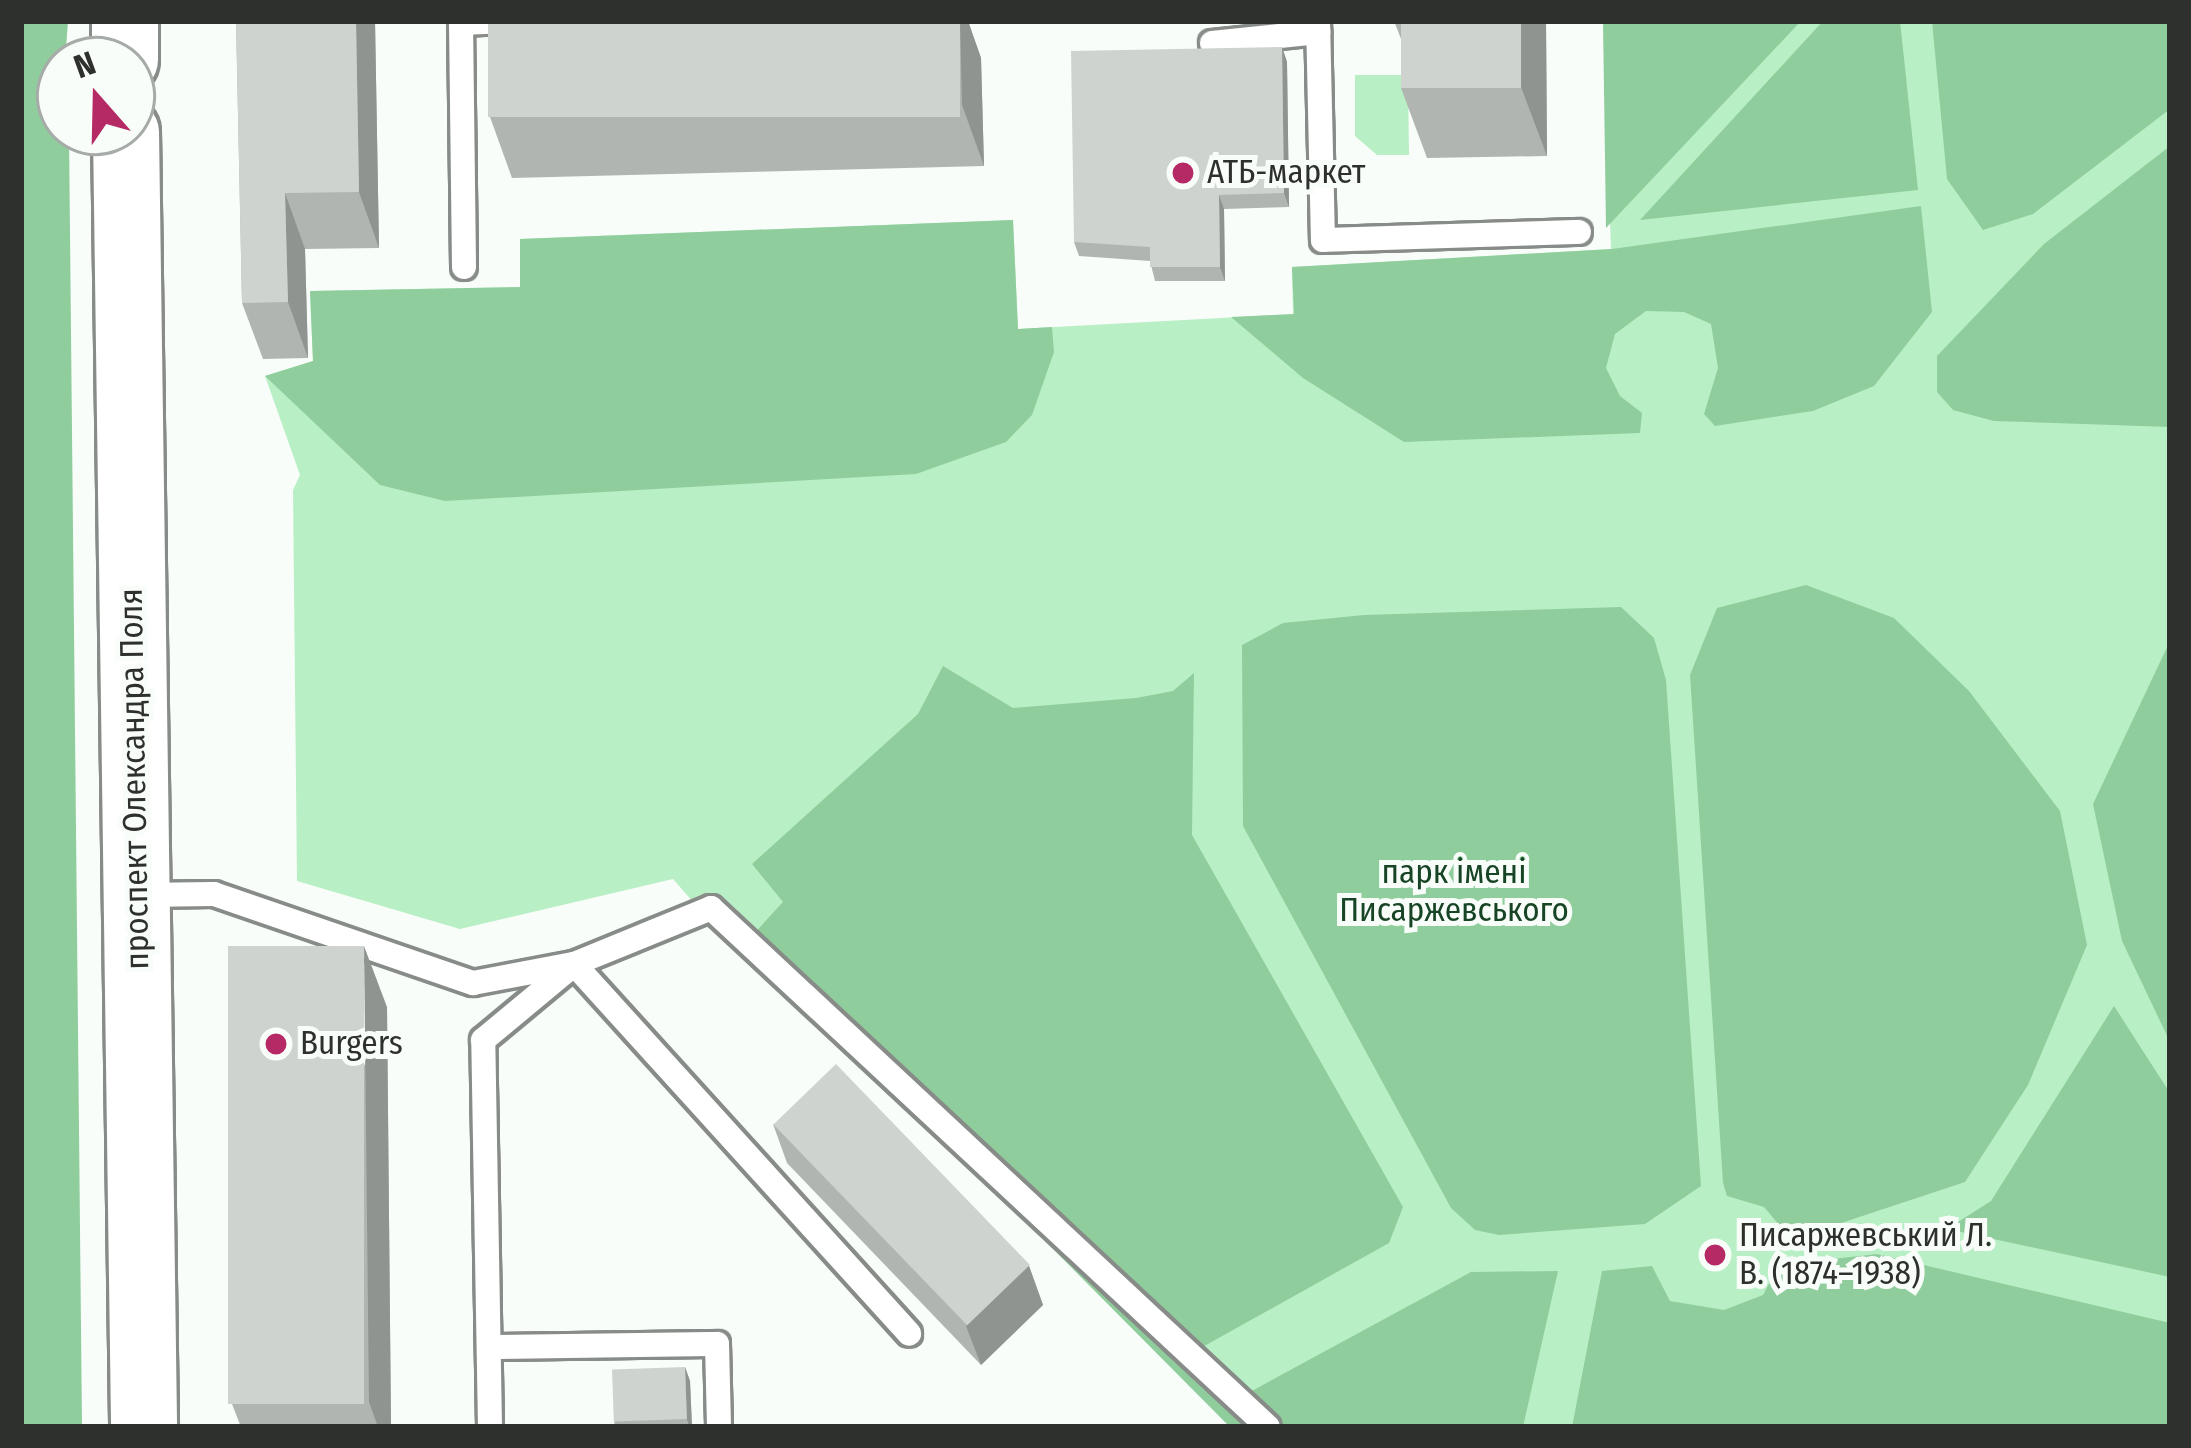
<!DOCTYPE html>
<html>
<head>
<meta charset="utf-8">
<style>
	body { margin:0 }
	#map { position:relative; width:2191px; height:1448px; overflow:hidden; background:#f8fdf9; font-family:"Fira Sans Condensed",sans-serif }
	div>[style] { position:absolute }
	.green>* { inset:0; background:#b9efc4 }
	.forest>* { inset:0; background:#90cd9d }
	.roads { filter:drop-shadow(3px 0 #888c88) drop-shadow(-3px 0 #888c88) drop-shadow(0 3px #888c88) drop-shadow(0 -3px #888c88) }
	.lane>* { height:24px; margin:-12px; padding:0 12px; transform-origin:12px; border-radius:12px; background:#fff }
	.primary>* { height:66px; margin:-33px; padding:0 33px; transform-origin:33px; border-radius:33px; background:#fff }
	.wall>* { inset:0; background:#b1b5b2 }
	.shaded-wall>* { inset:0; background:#909491 }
	.building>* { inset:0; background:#ced3cf; transform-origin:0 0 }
	.dots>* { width:33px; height:33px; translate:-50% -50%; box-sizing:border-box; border:6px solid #f8fdf9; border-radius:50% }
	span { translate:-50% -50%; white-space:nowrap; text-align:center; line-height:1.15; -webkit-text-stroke:10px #f8fdf9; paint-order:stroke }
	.poi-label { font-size:33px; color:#2e302e }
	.left { translate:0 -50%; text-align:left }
	.street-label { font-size:33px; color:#2e302e }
	.park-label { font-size:33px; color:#174425 }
	.frame { position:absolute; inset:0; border:24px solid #2e302e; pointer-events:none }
	.north { position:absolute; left:36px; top:36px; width:120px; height:120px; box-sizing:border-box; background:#f8fdf9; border:3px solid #a7aba8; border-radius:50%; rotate:340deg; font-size:33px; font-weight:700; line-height:48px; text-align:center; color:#2e302e }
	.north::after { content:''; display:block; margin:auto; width:42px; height:54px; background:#b52a65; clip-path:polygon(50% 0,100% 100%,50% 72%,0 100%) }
</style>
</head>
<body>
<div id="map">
	<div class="green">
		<i style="clip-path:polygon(1603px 21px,2170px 21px,2170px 1427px,1230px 1427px,765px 959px,737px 952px,673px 879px,460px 929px,297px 881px,293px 490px,300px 475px,265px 376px,313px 361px,310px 291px,520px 287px,520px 239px,1013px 220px,1018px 329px,1293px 314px,1292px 267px,1611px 249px)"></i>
		<i style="clip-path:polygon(1355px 75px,1408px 75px,1409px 155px,1377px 155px,1355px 136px)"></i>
	</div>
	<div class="forest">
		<i style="clip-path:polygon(21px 21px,68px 21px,60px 132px,69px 132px,82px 1427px,21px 1427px)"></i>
		<i style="clip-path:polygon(1603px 21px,1801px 21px,1606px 228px)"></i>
		<i style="clip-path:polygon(1823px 21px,1900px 21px,1918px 190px,1640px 220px)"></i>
		<i style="clip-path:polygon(1932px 21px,2170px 21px,2170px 109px,2033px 214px,1983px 230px,1947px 179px)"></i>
		<i style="clip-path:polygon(2170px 146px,2170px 427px,1994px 421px,1953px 410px,1937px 392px,1937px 356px,2044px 244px)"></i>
		<i style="clip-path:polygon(1921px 206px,1932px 312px,1874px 386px,1813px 411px,1715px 426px,1704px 414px,1718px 368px,1711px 324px,1684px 312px,1646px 311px,1615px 334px,1606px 368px,1620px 396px,1642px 413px,1640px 433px,1404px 442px,1303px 378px,1231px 317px,1294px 314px,1292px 267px,1612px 249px)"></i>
		<i style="clip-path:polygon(1013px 220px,1018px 329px,1052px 327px,1054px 352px,1032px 415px,1006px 442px,916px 474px,445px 501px,380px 485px,265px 376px,313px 361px,310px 291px,520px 287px,520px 239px)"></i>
		<i style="clip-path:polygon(1806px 585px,1894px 618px,1969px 691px,2060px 811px,2087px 945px,2028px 1085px,1965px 1182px,1802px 1236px,1786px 1233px,1764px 1207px,1727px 1196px,1723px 1183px,1690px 675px,1717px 608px)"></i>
		<i style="clip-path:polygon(1621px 607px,1654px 638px,1666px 680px,1701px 1186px,1645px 1224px,1499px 1235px,1475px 1230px,1451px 1208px,1243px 826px,1242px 645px,1283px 623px,1364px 615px)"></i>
		<i style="clip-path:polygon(2170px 641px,2170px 1042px,2122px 941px,2093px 804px)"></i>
		<i style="clip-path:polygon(943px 666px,1013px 708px,1136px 698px,1173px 691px,1194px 673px,1192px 835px,1403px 1207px,1389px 1243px,1190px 1354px,1237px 1399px,1471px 1272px,1558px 1271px,1523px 1427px,1230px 1427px,765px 959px,737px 952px,783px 902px,752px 864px,918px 714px)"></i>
		<i style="clip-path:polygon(2114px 1006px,2170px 1093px,2170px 1277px,1947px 1229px,1991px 1201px)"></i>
		<i style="clip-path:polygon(1877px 1254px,2170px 1323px,2170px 1427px,1572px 1427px,1602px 1271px,1652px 1266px,1670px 1301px,1724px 1310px,1763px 1295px,1779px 1265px)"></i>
	</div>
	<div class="roads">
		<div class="lane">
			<i style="left:461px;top:21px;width:246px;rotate:89.3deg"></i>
			<i style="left:1318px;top:21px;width:219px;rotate:88.7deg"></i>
			<i style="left:1323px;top:240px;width:256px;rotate:-1.8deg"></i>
			<i style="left:461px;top:23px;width:47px;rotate:-2.4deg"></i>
			<i style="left:1212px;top:43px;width:107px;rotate:-5.9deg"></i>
			<i style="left:140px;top:895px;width:74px;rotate:-0.8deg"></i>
			<i style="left:214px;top:894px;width:274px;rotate:19deg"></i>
			<i style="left:473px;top:983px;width:103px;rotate:-10.7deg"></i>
			<i style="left:574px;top:964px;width:148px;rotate:-22.2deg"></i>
			<i style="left:711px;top:908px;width:761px;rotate:42.98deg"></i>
			<i style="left:574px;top:964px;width:499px;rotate:47.8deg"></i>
			<i style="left:491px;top:1347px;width:226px;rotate:-0.8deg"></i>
			<i style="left:717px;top:1344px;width:83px;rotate:88.6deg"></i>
			<i style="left:490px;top:1427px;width:387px;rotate:-91deg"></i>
			<i style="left:483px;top:1040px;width:116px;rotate:-39.7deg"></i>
		</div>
		<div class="primary">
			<i style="left:125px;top:21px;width:39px;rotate:90deg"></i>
			<i style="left:126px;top:132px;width:1295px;rotate:89.2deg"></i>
		</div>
	</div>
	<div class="wall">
		<i style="clip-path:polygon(236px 21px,375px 21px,379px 248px,305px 249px,308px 358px,263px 359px,242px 303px)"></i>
		<i style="clip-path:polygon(488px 21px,968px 21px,981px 58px,984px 166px,512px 178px,490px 117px)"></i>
		<i style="clip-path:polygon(1394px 21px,1546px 21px,1547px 156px,1427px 158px,1401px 88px,1401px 39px)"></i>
		<i style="clip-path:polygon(1282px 47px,1287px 62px,1289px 207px,1224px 209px,1225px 281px,1155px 281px,1150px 261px,1079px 256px,1074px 242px)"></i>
		<i style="clip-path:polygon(387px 1007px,391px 1427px,241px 1427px,232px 1404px)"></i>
		<i style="clip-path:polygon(773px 1124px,1029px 1266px,1043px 1305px,981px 1365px,787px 1163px)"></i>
		<i style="clip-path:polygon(685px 1367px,690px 1381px,692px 1427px,616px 1427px,614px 1422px)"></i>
	</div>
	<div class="shaded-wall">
		<i style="clip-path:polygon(356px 21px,375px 21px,379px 248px,359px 192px)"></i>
		<i style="clip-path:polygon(960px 21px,968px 21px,981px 58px,984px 166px,962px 105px)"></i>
		<i style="clip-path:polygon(1521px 21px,1546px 21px,1547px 156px,1521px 87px)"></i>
		<i style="clip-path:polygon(1282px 47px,1287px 62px,1289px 207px,1284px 193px)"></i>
		<i style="clip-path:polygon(285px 193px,305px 249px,308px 358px,288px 302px)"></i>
		<i style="clip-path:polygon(1219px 195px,1224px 209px,1225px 281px,1220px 267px)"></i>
		<i style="clip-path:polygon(364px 946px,387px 1007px,391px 1427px,378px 1427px,369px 1402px)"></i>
		<i style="clip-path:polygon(1029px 1266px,1043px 1305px,981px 1365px,966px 1326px)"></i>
		<i style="clip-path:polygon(685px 1367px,690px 1381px,692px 1427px,689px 1427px,687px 1419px)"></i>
	</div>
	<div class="building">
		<i style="clip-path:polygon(236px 21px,356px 21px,359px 192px,285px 193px,288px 302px,242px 303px)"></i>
		<i style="left:488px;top:21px;width:472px;height:96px"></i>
		<i style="left:1401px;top:21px;width:120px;height:67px"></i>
		<i style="clip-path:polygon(1282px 47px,1284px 193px,1219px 195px,1220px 267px,1150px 267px,1150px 247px,1074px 242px,1071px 51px)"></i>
		<i style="left:228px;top:946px;width:136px;height:458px"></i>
		<i style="left:836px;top:1064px;width:279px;height:87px;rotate:46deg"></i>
		<i style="left:685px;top:1367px;width:52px;height:73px;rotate:88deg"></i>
	</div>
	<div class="dots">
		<i style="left:1183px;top:173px;background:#b52a65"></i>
		<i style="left:276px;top:1044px;background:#b52a65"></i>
		<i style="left:1715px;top:1255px;background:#b52a65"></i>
	</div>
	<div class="poi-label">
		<span class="left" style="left:1207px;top:173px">АТБ-маркет</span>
		<span class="left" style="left:300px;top:1044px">Burgers</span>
		<span class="left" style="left:1739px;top:1255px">Писаржевський Л.<br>В. (1874–1938)</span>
	</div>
	<div class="street-label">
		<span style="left:135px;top:779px;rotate:-91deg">проспект Олександра Поля</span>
	</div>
	<div class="park-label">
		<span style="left:1454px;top:892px">парк імені<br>Писаржевського</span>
	</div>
	<div class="frame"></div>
	<div class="north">N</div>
</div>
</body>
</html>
